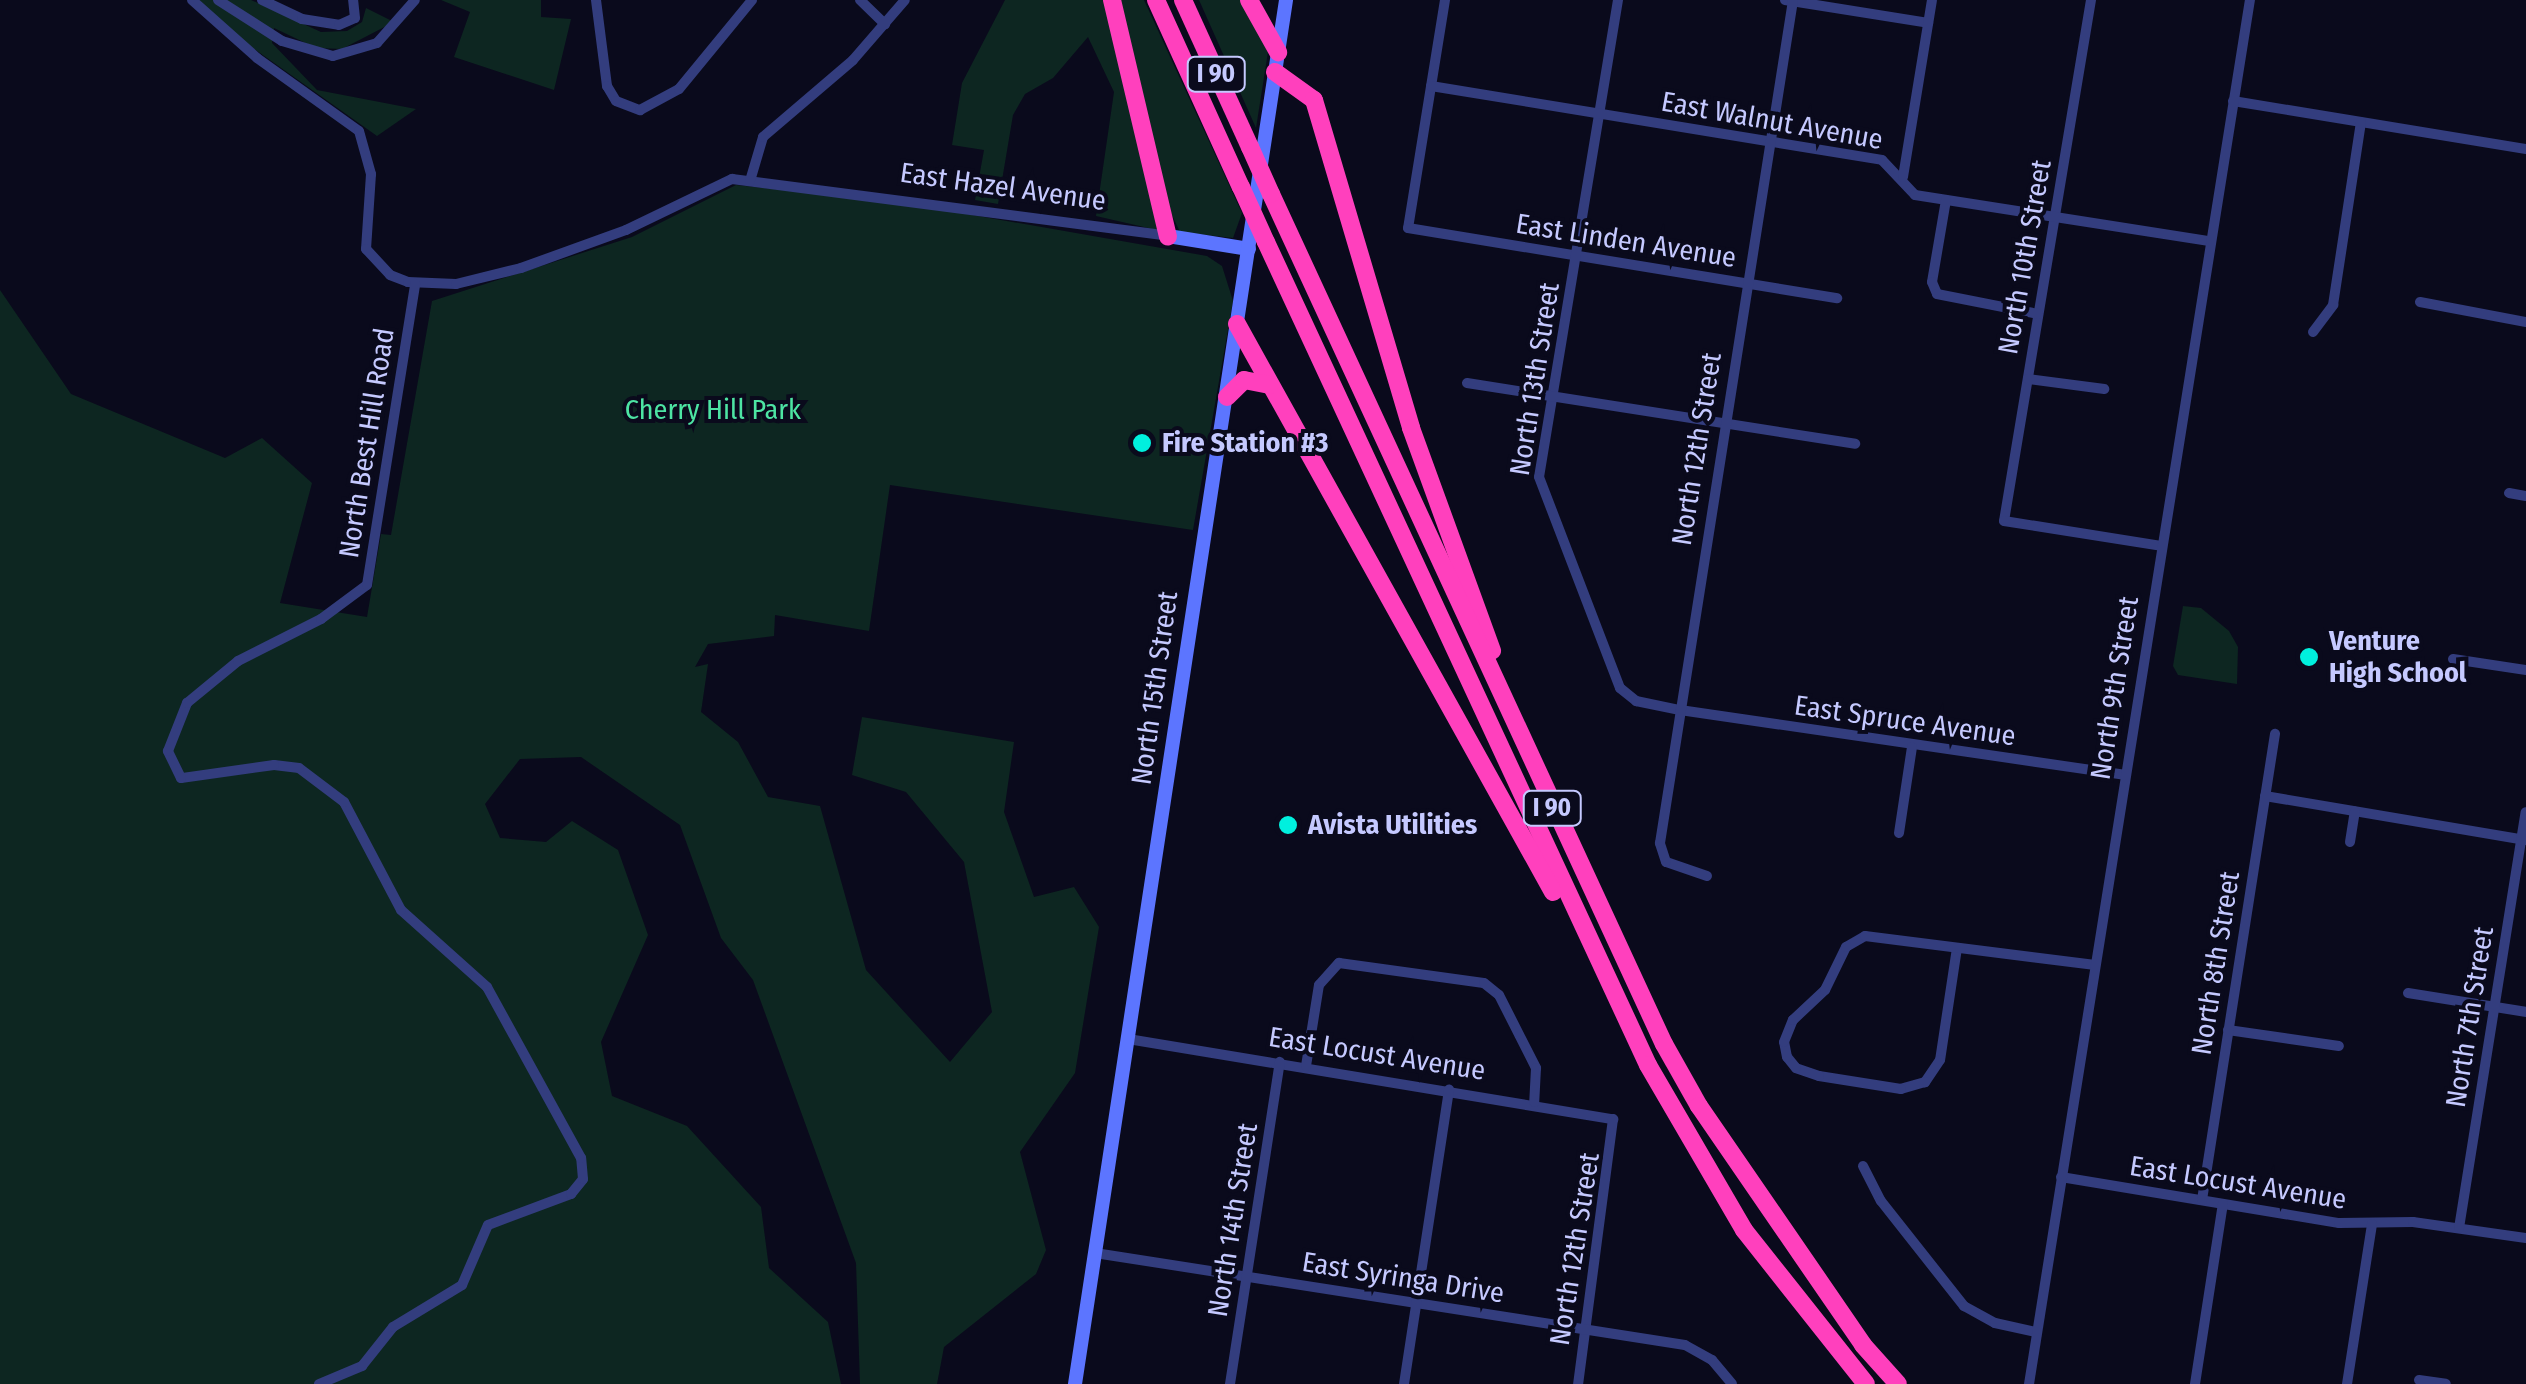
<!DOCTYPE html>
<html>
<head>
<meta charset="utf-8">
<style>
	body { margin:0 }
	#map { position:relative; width:2526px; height:1384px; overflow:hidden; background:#0a0a1c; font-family:"Fira Sans Condensed",sans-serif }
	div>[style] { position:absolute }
	.green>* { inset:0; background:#0d2621 }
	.street>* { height:10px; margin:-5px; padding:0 5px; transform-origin:5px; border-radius:5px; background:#333d7e }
	.secondary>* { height:14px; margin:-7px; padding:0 7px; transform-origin:7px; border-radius:7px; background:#5c75ff }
	.highway>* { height:18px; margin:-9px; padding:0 9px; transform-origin:9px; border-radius:9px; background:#ff40bd }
	.highway-bridge>* { height:18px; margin:-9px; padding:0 9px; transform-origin:9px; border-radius:9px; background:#ff40bd }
	.dots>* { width:28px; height:28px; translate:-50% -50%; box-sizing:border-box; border:5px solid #0a0a1c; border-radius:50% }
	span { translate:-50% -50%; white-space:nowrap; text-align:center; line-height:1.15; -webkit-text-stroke:8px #0a0a1c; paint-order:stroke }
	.shield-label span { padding:2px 8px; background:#0a0a1c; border:2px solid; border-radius:8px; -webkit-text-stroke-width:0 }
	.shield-label { font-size:25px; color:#c5c9ff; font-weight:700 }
	.street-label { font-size:28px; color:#c5c9ff }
	.park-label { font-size:28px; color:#4de4a3 }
	.poi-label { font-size:28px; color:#c5c9ff; font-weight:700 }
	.left { translate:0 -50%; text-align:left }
</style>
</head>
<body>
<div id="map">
	<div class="green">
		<i style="clip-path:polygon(199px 0,251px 0,321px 32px,347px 31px,362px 22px,366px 8px,394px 22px,342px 49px,316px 48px,274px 28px,272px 43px,317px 90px,416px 109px,377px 136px,222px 26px)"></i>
		<i style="clip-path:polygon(441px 0,541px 0,541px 17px,571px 19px,554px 90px,454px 57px,470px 12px)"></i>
		<i style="clip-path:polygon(1005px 0,1105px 0,1161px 225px,1157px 230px,1096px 216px,1114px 92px,1088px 37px,1053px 78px,1025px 94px,1013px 115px,998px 204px,975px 200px,984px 150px,952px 145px,962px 83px)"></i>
		<i style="clip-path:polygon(1119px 0,1144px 0,1242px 213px,1233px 238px,1180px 232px,1171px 213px)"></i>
		<i style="clip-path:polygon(1199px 0,1242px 0,1268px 52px,1256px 128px)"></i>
		<i style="clip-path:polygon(736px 185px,898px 202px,1207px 256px,1222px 266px,1233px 301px,1193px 530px,890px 485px,869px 631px,775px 615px,774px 636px,708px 644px,695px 667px,708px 664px,701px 712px,738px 742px,768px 797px,820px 806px,866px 970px,950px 1062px,992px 1012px,964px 862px,906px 792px,852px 775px,862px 717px,1014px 742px,1004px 812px,1034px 897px,1074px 887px,1099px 927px,1075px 1073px,1020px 1152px,1046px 1250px,1036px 1274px,944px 1347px,937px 1384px,860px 1384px,856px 1263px,753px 980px,721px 938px,680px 825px,581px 757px,520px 759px,485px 804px,500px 838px,546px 842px,572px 821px,618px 850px,648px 935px,601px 1042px,612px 1096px,687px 1126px,761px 1207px,769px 1268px,828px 1322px,841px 1384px,0 1384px,0 290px,71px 394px,225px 458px,262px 438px,312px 483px,280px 603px,367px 617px,381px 534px,391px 535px,432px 301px,632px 237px)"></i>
		<i style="clip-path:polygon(2183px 606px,2201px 608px,2229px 631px,2238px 647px,2237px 684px,2178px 675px,2173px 666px)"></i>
	</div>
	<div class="street">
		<i style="left:192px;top:0;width:87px;rotate:41.7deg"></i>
		<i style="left:257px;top:58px;width:125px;rotate:35.6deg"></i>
		<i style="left:359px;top:131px;width:45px;rotate:74.4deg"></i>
		<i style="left:371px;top:174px;width:75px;rotate:93.8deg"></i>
		<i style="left:366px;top:249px;width:35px;rotate:47deg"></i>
		<i style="left:390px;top:275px;width:19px;rotate:21deg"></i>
		<i style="left:408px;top:282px;width:48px;rotate:2.4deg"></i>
		<i style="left:456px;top:284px;width:67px;rotate:-13.8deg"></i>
		<i style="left:521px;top:268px;width:112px;rotate:-19.9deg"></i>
		<i style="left:626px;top:230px;width:118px;rotate:-25.7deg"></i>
		<i style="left:732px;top:179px;width:440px;rotate:7.4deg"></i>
		<i style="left:218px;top:0;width:76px;rotate:32.6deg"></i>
		<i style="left:282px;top:41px;width:53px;rotate:16.4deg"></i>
		<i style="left:333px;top:56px;width:46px;rotate:-16.5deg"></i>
		<i style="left:377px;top:43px;width:57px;rotate:-48.5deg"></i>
		<i style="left:262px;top:0;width:44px;rotate:25.4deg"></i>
		<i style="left:302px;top:19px;width:37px;rotate:9deg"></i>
		<i style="left:339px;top:25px;width:17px;rotate:-24deg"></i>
		<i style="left:355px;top:18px;width:18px;rotate:-96deg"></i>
		<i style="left:596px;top:0;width:87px;rotate:82.7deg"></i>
		<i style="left:607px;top:86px;width:17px;rotate:59deg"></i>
		<i style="left:616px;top:101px;width:26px;rotate:21deg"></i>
		<i style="left:640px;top:110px;width:44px;rotate:-28.3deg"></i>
		<i style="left:679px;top:89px;width:115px;rotate:-50.6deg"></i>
		<i style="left:860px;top:0;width:35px;rotate:44deg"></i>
		<i style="left:1445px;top:0;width:231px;rotate:99.2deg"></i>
		<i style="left:1408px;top:228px;width:435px;rotate:9.3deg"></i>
		<i style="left:1618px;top:0;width:483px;rotate:99.4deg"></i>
		<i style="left:1539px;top:477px;width:226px;rotate:69deg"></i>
		<i style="left:1620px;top:688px;width:21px;rotate:39deg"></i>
		<i style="left:1636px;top:701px;width:45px;rotate:11.6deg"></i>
		<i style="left:1680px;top:710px;width:449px;rotate:8.3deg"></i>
		<i style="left:1785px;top:0;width:145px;rotate:9.1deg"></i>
		<i style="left:2091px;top:0;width:528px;rotate:99.48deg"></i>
		<i style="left:2004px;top:521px;width:159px;rotate:9deg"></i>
		<i style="left:1431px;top:86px;width:457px;rotate:9.3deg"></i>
		<i style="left:1882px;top:160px;width:48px;rotate:46.7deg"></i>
		<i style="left:1915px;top:195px;width:298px;rotate:8.9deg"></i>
		<i style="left:2233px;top:101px;width:297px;rotate:9.3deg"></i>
		<i style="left:1903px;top:177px;width:179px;rotate:-80.7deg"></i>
		<i style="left:750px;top:181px;width:46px;rotate:-73.5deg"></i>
		<i style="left:763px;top:137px;width:118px;rotate:-40.5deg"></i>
		<i style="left:853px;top:60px;width:79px;rotate:-49.1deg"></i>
		<i style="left:1946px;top:200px;width:83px;rotate:99.7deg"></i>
		<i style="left:1932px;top:282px;width:13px;rotate:67deg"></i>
		<i style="left:1937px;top:294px;width:103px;rotate:11.2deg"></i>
		<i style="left:2420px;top:302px;width:108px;rotate:10.7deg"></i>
		<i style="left:2313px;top:332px;width:34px;rotate:-53deg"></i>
		<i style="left:2333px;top:305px;width:185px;rotate:-81.3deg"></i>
		<i style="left:2028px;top:379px;width:77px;rotate:7.5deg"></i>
		<i style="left:1467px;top:383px;width:393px;rotate:8.9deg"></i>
		<i style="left:2509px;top:493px;width:17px;rotate:10deg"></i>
		<i style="left:2453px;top:659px;width:74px;rotate:8.6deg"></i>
		<i style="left:2265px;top:796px;width:264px;rotate:9.6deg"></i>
		<i style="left:1899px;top:833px;width:87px;rotate:-81.4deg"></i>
		<i style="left:2350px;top:842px;width:31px;rotate:-81deg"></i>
		<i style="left:1707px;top:876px;width:43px;rotate:-161.1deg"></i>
		<i style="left:1666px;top:862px;width:20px;rotate:-108deg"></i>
		<i style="left:1660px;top:843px;width:853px;rotate:-81.03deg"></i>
		<i style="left:1957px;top:948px;width:113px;rotate:98.6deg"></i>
		<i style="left:1940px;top:1060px;width:27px;rotate:124deg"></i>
		<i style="left:1925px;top:1082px;width:25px;rotate:164deg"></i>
		<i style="left:1901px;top:1089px;width:83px;rotate:-171deg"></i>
		<i style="left:1819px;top:1076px;width:24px;rotate:-161deg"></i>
		<i style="left:1796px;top:1068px;width:14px;rotate:-129deg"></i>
		<i style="left:1787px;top:1057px;width:15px;rotate:-101deg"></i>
		<i style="left:1784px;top:1042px;width:24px;rotate:-68deg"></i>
		<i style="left:1793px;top:1020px;width:44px;rotate:-43.2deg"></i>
		<i style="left:1825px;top:990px;width:48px;rotate:-64deg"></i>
		<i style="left:1846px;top:947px;width:22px;rotate:-30deg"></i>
		<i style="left:1865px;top:936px;width:232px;rotate:7.2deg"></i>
		<i style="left:2408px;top:993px;width:120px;rotate:9.1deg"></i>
		<i style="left:2228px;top:1030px;width:112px;rotate:8.2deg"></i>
		<i style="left:1128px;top:1039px;width:492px;rotate:9.4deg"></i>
		<i style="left:1613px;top:1119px;width:267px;rotate:97.5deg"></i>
		<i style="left:1306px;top:1066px;width:82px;rotate:-80.9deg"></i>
		<i style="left:1319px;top:985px;width:30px;rotate:-48deg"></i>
		<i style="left:1339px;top:963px;width:146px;rotate:7.9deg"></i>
		<i style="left:1484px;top:983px;width:19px;rotate:39deg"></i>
		<i style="left:1499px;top:995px;width:82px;rotate:63.1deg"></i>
		<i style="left:1536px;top:1068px;width:34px;rotate:93deg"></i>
		<i style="left:1863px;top:1166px;width:39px;rotate:63deg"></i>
		<i style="left:1881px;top:1201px;width:134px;rotate:51.7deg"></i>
		<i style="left:1964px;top:1306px;width:35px;rotate:29deg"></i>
		<i style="left:1995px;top:1323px;width:42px;rotate:12.4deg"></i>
		<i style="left:2061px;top:1177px;width:282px;rotate:9.4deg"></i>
		<i style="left:2339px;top:1223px;width:74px;rotate:-0.8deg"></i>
		<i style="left:2413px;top:1222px;width:114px;rotate:8.1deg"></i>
		<i style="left:2202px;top:1200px;width:472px;rotate:-81.1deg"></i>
		<i style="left:2459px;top:1228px;width:421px;rotate:-80.9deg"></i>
		<i style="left:1095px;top:1253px;width:597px;rotate:8.86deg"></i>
		<i style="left:1685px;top:1345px;width:31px;rotate:29deg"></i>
		<i style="left:1712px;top:1360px;width:31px;rotate:50deg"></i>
		<i style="left:2419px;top:1380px;width:27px;rotate:8deg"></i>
		<i style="left:319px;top:1384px;width:47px;rotate:-22.7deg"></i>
		<i style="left:362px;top:1366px;width:50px;rotate:-51.5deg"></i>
		<i style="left:393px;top:1327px;width:81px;rotate:-31.3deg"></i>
		<i style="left:462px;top:1285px;width:65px;rotate:-66.6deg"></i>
		<i style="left:488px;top:1225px;width:89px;rotate:-20.5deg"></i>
		<i style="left:571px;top:1194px;width:19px;rotate:-51deg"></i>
		<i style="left:583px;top:1179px;width:21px;rotate:-95deg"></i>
		<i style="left:581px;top:1158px;width:195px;rotate:-118.8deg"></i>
		<i style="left:487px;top:987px;width:115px;rotate:-138.2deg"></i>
		<i style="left:401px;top:910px;width:122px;rotate:-117.8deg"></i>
		<i style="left:344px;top:802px;width:56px;rotate:-142.9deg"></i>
		<i style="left:299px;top:768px;width:25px;rotate:-173deg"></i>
		<i style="left:274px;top:765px;width:94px;rotate:172deg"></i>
		<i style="left:181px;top:778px;width:30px;rotate:-116deg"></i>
		<i style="left:168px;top:751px;width:52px;rotate:-68.4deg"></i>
		<i style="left:187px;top:703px;width:66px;rotate:-39.5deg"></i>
		<i style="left:238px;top:661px;width:93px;rotate:-26.8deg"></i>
		<i style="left:321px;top:619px;width:57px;rotate:-36.5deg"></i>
		<i style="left:367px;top:585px;width:305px;rotate:-80.9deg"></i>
		<i style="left:1230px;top:1384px;width:326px;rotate:-81.2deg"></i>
		<i style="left:1404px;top:1384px;width:298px;rotate:-81.3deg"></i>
		<i style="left:2029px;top:1384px;width:1402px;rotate:-80.93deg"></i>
		<i style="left:2195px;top:1384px;width:182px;rotate:-81.2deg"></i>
		<i style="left:2347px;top:1384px;width:162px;rotate:-81.1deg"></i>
	</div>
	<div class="secondary">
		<i style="left:1168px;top:236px;width:82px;rotate:9.1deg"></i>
		<i style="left:1075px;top:1384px;width:1400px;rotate:-81.33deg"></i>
	</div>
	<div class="highway">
		<i style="left:1112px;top:0;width:243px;rotate:76.7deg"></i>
		<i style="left:1156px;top:0;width:205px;rotate:65.6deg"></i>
		<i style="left:1183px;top:0;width:162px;rotate:65.5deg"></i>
		<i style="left:1249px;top:0;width:60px;rotate:60.9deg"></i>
		<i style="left:1275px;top:72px;width:48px;rotate:35.7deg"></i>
		<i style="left:1314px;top:100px;width:342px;rotate:73.5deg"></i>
		<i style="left:1411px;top:428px;width:237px;rotate:70deg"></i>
		<i style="left:1271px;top:194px;width:936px;rotate:65.19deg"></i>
		<i style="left:1664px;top:1044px;width:71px;rotate:60.6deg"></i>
		<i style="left:1699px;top:1106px;width:290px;rotate:55.5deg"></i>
		<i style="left:1863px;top:1345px;width:52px;rotate:48.1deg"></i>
		<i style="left:1266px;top:242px;width:907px;rotate:65.1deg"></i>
		<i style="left:1648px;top:1065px;width:191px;rotate:59.8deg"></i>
		<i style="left:1744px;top:1230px;width:196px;rotate:51.6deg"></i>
		<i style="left:1237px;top:324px;width:650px;rotate:60.91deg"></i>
		<i style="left:1227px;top:397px;width:24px;rotate:-45deg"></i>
		<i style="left:1244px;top:380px;width:26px;rotate:11deg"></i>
	</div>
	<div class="highway-bridge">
		<i style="left:1250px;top:147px;width:51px;rotate:65.9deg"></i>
		<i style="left:1241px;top:187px;width:60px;rotate:65.6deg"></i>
	</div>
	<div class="dots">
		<i style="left:1142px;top:443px;background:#00f0de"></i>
		<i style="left:2309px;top:657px;background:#00f0de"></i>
		<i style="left:1288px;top:825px;background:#00f0de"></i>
	</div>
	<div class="shield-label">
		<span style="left:1216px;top:74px">I 90</span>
		<span style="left:1552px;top:808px">I 90</span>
	</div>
	<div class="street-label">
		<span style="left:1772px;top:121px;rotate:10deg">East Walnut Avenue</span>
		<span style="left:1003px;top:187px;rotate:8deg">East Hazel Avenue</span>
		<span style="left:1626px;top:241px;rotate:9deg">East Linden Avenue</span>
		<span style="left:2025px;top:257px;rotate:-80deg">North 10th Street</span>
		<span style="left:1535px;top:379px;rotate:-81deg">North 13th Street</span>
		<span style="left:367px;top:443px;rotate:-81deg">North Best Hill Road</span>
		<span style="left:1697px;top:449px;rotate:-81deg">North 12th Street</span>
		<span style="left:1155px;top:688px;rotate:-82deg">North 15th Street</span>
		<span style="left:2115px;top:688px;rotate:-81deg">North 9th Street</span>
		<span style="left:1905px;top:721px;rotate:8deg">East Spruce Avenue</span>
		<span style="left:2216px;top:963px;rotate:-81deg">North 8th Street</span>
		<span style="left:2470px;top:1017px;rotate:-81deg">North 7th Street</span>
		<span style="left:1377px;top:1054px;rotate:9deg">East Locust Avenue</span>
		<span style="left:2238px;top:1183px;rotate:9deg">East Locust Avenue</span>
		<span style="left:1233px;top:1220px;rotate:-81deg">North 14th Street</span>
		<span style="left:1575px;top:1249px;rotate:-81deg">North 12th Street</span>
		<span style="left:1403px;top:1278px;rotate:9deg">East Syringa Drive</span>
	</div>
	<div class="park-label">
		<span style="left:713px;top:410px">Cherry Hill Park</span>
	</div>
	<div class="poi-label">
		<span class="left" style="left:1162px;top:443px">Fire Station #3</span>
		<span class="left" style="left:2329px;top:657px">Venture<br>High School</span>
		<span class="left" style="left:1308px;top:825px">Avista Utilities</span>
	</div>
</div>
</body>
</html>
